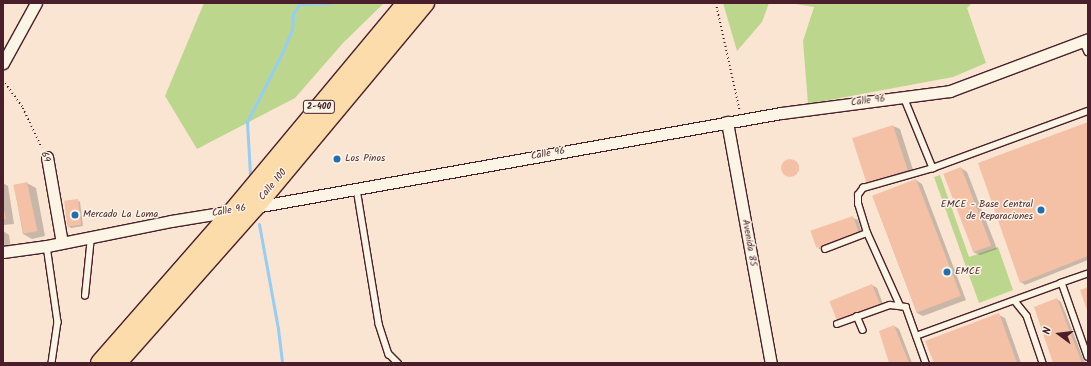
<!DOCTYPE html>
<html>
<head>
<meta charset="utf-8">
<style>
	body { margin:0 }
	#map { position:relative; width:1091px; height:366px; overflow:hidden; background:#fae5d2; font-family:Kalam,sans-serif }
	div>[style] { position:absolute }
	.green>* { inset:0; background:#bcd68d }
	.shadow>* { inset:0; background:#0003 }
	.round { border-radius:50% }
	.stream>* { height:3px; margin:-1.5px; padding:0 1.5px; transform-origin:1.5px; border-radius:1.5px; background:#95cdf4 }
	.building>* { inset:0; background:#f4c1a6; transform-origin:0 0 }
	.path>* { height:1.5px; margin-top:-0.75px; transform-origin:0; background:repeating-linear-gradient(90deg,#4a1f2b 0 1px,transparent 0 4px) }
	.roads { filter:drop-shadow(1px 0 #4a1f2b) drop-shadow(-1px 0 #4a1f2b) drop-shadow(0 1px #4a1f2b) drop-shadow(0 -1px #4a1f2b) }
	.service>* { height:5.5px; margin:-2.75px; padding:0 2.75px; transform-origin:2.75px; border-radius:2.75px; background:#fcf5e5 }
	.minor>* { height:11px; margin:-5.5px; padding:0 5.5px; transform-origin:5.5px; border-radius:5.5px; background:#fcf5e5 }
	.trunk>* { height:18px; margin:-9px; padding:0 9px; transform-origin:9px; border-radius:9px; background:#fddcac }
	.dots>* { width:11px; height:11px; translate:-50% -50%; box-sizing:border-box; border:2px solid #fcf5e5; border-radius:50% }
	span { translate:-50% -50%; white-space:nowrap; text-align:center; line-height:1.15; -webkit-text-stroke:3px #fcf5e5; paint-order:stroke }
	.shield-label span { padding:1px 3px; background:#fcf5e5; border:1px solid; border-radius:3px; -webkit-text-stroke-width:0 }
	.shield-label { font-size:9px; color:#4a1f2b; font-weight:700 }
	.street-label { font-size:10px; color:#4a1f2b }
	.poi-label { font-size:10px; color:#4a1f2b }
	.left { translate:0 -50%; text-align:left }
	.right { translate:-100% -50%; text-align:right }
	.frame { position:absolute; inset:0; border:4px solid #4a1f2b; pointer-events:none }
	.north { position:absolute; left:1039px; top:314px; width:40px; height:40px; -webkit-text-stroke:3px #fcf5e5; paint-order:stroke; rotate:285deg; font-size:11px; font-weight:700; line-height:16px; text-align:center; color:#4a1f2b }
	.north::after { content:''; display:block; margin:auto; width:14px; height:18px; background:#4a1f2b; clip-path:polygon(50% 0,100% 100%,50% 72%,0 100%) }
</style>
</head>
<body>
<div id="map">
	<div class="green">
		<i style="clip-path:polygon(204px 3px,384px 3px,343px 43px,295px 98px,197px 149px,165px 96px)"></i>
		<i style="clip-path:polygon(723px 3px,769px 3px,762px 22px,737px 51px)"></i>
		<i style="clip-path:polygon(790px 3px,972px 3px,967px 8px,986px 63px,953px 77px,808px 104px,803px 41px,814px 7px)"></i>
		<i style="clip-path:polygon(940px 175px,969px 257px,998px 247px,1013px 290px,979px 303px,934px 177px)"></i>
	</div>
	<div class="shadow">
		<i style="clip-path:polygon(1088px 123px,1088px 260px,1025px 285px,1021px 282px)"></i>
		<i style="clip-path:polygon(893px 126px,900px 129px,914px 173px,873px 186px,867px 183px,853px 139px)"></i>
		<i class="round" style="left:783px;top:160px;width:16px;height:16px"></i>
		<i style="clip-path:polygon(961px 168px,967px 172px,997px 249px,980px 255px,973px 252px)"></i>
		<i style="clip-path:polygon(916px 180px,922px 184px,966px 300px,923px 316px,917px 313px,873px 197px)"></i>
		<i style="clip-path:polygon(3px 183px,8px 186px,14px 224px,3px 225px)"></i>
		<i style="clip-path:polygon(27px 183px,36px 188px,45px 236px,32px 239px,23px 234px,14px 185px)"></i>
		<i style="clip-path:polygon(77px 200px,80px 202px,83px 226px,71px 228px,68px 226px)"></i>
		<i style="clip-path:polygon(853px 218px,858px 220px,863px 236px,822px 251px,818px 248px)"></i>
		<i style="clip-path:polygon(3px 231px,9px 235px,11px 249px,3px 250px)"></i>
		<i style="clip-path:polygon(872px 285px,877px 288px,884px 307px,843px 323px,838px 320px)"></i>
		<i style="clip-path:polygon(1057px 299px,1061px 302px,1085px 363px,1054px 363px)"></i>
		<i style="clip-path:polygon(999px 315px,1005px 318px,1021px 363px,935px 363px)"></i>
		<i style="clip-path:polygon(894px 326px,899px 329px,912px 363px,890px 363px)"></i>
	</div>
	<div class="stream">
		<i style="left:250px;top:174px;width:52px;rotate:-93.3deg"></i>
		<i style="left:247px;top:122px;width:77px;rotate:-63.1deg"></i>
		<i style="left:282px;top:53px;width:25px;rotate:-67deg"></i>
		<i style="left:292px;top:30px;width:16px;rotate:-86deg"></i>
		<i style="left:293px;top:14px;width:12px;rotate:-59deg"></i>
		<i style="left:299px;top:4px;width:32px;rotate:-2deg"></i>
		<i style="left:259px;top:224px;width:107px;rotate:79.7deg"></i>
		<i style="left:278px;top:329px;width:34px;rotate:83deg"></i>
	</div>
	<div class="building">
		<i style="clip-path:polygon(1088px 122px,1088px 256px,1020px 283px,978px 163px)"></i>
		<i style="left:893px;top:125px;width:47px;height:43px;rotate:72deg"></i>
		<i class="round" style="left:781px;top:159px;width:18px;height:18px"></i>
		<i style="left:961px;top:167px;width:84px;height:19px;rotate:69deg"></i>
		<i style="left:916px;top:179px;width:125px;height:47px;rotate:69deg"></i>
		<i style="left:27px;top:182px;width:50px;height:14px;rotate:78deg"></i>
		<i style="left:78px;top:199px;width:26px;height:14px;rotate:83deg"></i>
		<i style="clip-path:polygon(3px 206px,6px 219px,3px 219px)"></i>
		<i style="left:853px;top:216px;width:18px;height:45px;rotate:71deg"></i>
		<i style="left:872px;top:284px;width:22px;height:46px;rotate:68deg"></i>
		<i style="clip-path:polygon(1088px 287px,1088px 313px,1080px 290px)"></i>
		<i style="clip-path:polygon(1057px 298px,1082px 363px,1053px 363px,1034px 307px)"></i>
		<i style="clip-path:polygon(999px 313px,1017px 363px,934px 363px,925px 341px)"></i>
		<i style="clip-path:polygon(894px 325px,909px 363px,889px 363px,879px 331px)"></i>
	</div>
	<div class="path">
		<i style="left:716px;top:3px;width:111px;rotate:77.5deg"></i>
		<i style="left:3px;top:80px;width:34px;rotate:54deg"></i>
		<i style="left:23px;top:108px;width:44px;rotate:64.6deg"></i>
	</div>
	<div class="roads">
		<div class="service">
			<i style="left:1083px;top:41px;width:12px;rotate:66deg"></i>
			<i style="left:904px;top:97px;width:77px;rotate:67.8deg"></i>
			<i style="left:357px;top:189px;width:137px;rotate:80.7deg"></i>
			<i style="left:379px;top:324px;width:32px;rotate:72deg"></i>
			<i style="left:389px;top:354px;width:13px;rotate:45deg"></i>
			<i style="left:47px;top:246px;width:77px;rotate:81.8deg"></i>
			<i style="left:58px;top:322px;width:41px;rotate:98.3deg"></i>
			<i style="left:825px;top:249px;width:45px;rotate:-20.9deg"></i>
			<i style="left:1088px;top:274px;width:28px;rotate:161deg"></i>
			<i style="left:1062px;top:283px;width:78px;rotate:70.6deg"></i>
			<i style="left:85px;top:296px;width:59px;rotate:-84.2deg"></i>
			<i style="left:1015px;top:301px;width:19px;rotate:51deg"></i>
			<i style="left:1027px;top:316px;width:50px;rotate:71.2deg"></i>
			<i style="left:900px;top:306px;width:80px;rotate:-114.3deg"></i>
			<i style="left:867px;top:233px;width:30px;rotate:-107deg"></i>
			<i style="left:858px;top:204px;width:9px;rotate:-90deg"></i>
			<i style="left:858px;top:195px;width:9px;rotate:-54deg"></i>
			<i style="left:863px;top:188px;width:73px;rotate:-15.9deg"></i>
			<i style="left:933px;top:168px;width:165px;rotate:-20.2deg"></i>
			<i style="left:857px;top:316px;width:15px;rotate:67deg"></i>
			<i style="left:837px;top:324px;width:56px;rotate:-19.7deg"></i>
			<i style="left:890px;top:305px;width:16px;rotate:7deg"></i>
			<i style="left:906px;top:307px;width:59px;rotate:70.3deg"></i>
			<i style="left:916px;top:336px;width:155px;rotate:-20deg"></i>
		</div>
		<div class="minor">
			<i style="left:3px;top:63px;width:68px;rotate:-61.2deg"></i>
			<i style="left:727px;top:122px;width:245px;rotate:79.7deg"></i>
			<i style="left:47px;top:157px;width:87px;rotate:80.1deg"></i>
			<i style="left:255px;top:207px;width:534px;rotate:-10.13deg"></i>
			<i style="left:781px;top:113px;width:170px;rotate:-7.4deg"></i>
			<i style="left:950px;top:91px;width:147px;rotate:-20.6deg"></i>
			<i style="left:3px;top:252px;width:44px;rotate:-7.8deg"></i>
			<i style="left:47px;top:246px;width:126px;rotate:-11.4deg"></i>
			<i style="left:171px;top:221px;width:63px;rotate:-9.2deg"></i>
		</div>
		<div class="trunk">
			<i style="left:100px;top:363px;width:202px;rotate:-48.8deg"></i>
			<i style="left:233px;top:211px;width:271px;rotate:-50.2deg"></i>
			<i style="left:117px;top:363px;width:208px;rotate:-48.5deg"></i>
			<i style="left:255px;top:207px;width:266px;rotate:-50.2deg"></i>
		</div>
	</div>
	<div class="dots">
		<i style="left:337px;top:159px;background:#1f6fb2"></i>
		<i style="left:1041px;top:210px;background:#1f6fb2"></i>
		<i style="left:75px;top:215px;background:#1f6fb2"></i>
		<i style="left:947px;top:272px;background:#1f6fb2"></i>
	</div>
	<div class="shield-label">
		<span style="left:319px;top:107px">2-400</span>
	</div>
	<div class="street-label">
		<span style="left:868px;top:101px;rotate:-7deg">Calle 96</span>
		<span style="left:548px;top:154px;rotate:-10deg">Calle 96</span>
		<span style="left:45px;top:157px;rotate:72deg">69</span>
		<span style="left:273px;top:185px;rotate:-50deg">Calle 100</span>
		<span style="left:229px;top:211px;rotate:-10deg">Calle 96</span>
		<span style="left:749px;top:243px;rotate:80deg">Avenida 85</span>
	</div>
	<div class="poi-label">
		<span class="left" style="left:345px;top:159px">Los Pinos</span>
		<span class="right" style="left:1033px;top:210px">EMCE - Base Central<br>de Reparaciones</span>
		<span class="left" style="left:83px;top:215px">Mercado La Loma</span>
		<span class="left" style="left:955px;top:272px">EMCE</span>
	</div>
	<div class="frame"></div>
	<div class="north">N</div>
</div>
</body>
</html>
